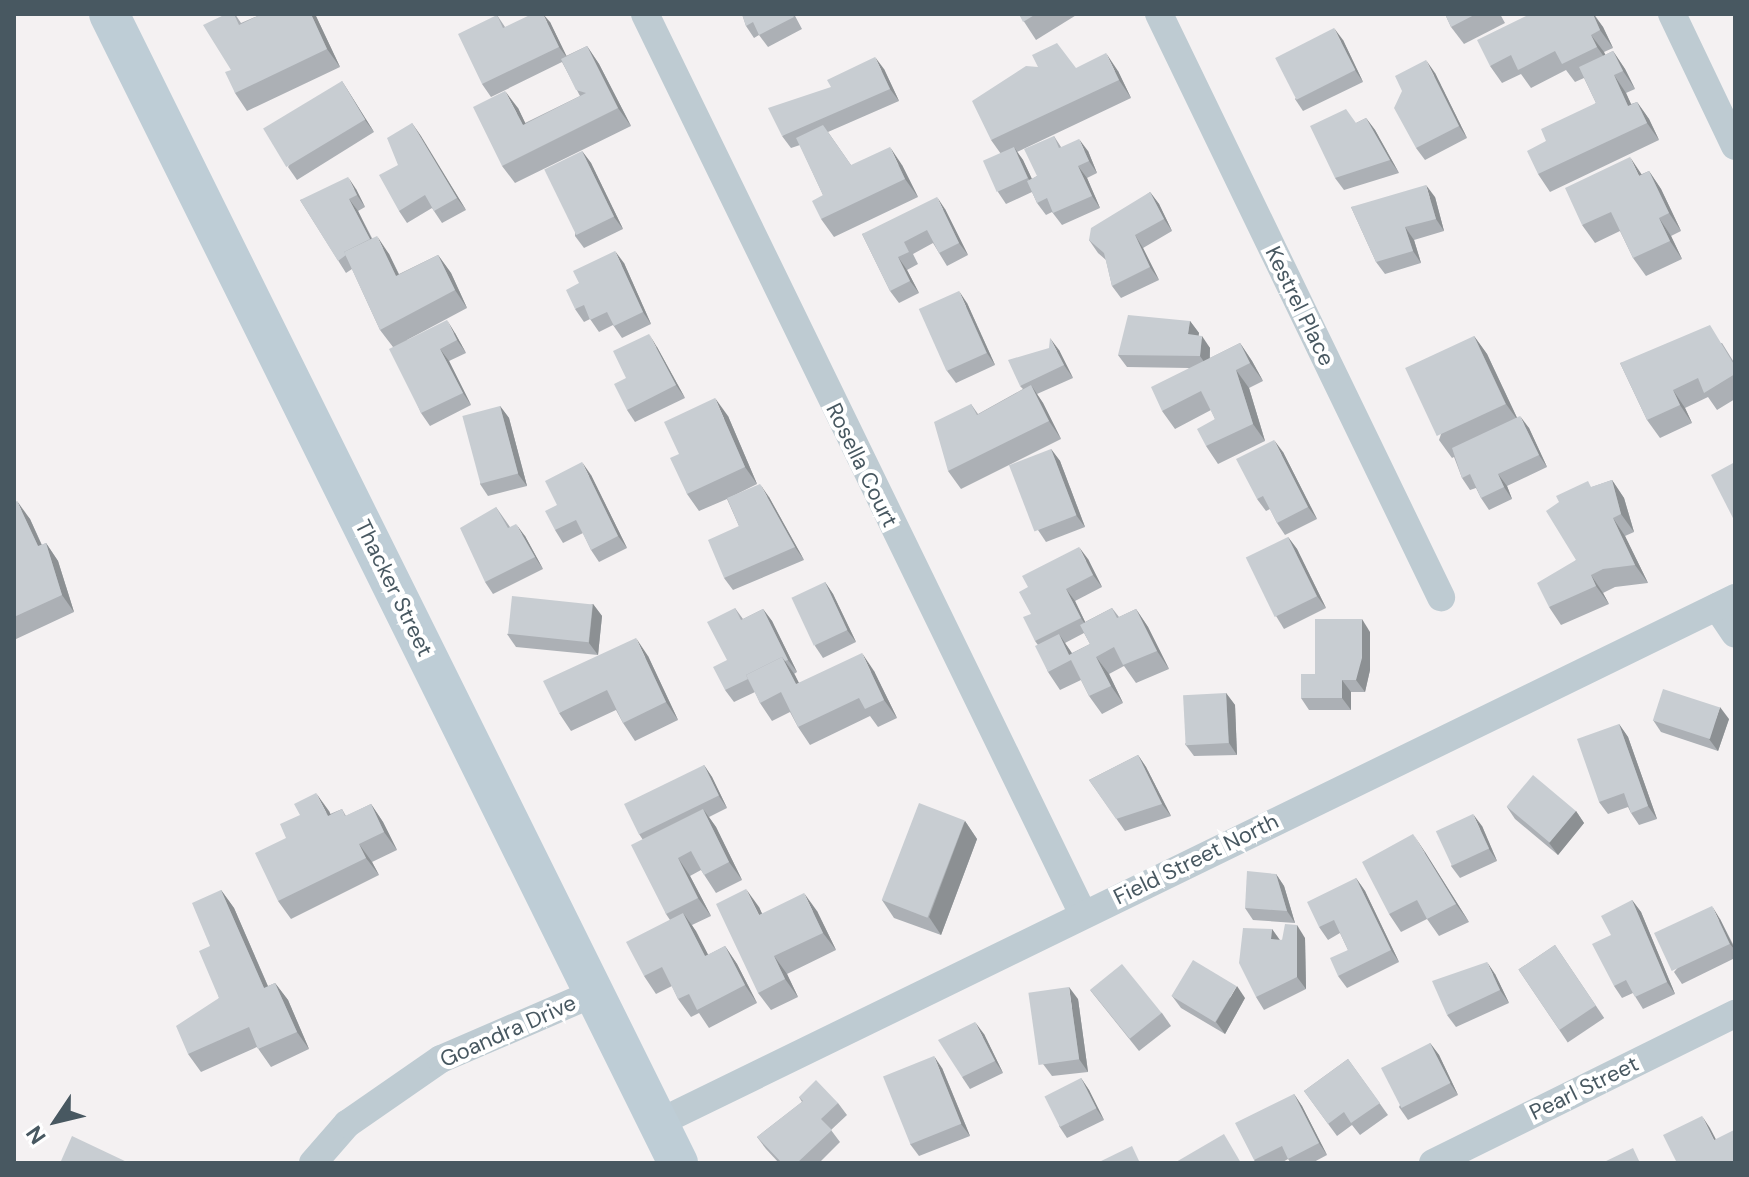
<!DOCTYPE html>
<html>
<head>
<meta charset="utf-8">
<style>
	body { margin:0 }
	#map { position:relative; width:1749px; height:1177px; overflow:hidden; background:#f4f1f2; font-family:"DM Sans",sans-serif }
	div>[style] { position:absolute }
	.street>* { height:28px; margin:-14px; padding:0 14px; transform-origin:14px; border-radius:14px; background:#becbd2 }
	.secondary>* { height:40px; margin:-20px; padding:0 20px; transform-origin:20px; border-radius:20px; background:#becdd6 }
	.wall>* { inset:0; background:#acb0b5; transform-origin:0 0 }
	.shaded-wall>* { inset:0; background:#8c9093 }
	.building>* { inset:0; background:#c8cdd2; transform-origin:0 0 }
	span { translate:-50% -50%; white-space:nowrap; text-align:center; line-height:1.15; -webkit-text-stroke:8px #fff; paint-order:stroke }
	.street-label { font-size:22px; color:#485861 }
	.frame { position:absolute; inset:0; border:16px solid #485861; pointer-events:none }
	.north { position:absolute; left:16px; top:1081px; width:80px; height:80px; -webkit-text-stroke:6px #fff; paint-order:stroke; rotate:235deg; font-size:22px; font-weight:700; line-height:32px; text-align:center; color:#485861 }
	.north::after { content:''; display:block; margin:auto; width:28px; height:36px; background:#485861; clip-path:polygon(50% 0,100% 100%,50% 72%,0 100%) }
</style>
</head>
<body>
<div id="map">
	<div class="street">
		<i style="left:645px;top:14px;width:1001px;rotate:64.05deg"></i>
		<i style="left:1159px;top:14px;width:648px;rotate:64.19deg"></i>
		<i style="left:1672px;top:14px;width:146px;rotate:64.5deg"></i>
		<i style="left:1717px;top:607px;width:32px;rotate:56deg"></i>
		<i style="left:658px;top:1123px;width:1198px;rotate:-25.99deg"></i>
		<i style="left:313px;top:1163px;width:52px;rotate:-48.9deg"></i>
		<i style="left:347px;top:1124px;width:114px;rotate:-34.7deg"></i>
		<i style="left:441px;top:1059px;width:167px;rotate:-23.3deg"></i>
		<i style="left:1433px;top:1163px;width:337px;rotate:-26.3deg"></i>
	</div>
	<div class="secondary">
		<i style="left:109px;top:14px;width:1282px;rotate:63.65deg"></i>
	</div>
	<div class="wall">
		<i style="clip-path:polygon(226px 14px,235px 14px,241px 23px,262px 14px,315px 14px,340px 67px,247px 111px,235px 93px,231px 70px)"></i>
		<i style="clip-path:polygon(742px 14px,794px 14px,802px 29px,768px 47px,759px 35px,754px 38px,746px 26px)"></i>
		<i style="clip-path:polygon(1019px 14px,1078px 14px,1036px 40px)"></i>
		<i style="clip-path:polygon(1445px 14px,1500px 14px,1505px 23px,1464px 44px,1451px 27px)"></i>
		<i style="clip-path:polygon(1530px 14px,1594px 14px,1603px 27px,1613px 48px,1604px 52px,1605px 55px,1613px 51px,1625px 69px,1635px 89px,1626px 93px,1631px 104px,1637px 102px,1649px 119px,1659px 140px,1550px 192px,1538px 174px,1546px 141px,1596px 103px,1584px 78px,1575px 82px,1566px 70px,1531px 88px,1521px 74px,1502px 83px,1490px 66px)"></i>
		<i style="clip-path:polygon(497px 15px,505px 27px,550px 22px,566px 56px,587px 46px,599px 64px,631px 126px,515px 183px,502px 166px,518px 108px,525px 123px,580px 96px,562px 62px,491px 97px,482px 84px)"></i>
		<i style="clip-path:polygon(1343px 40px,1363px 82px,1303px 111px,1295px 99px)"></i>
		<i style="clip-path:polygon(1038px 67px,1118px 71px,1131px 98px,1017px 152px,1023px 160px,1032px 179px,1037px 176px,1054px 136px,1061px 147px,1088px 151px,1097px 173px,1087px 178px,1100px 208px,1062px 225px,1052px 212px,1046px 215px,1037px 203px,1032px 192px,1006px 204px,998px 192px,1001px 154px,991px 140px)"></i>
		<i style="clip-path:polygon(884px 69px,899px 101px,828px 132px,851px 165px,902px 165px,918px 197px,834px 237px,821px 219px,823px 195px,800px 145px,791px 148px,782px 136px)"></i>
		<i style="clip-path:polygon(1435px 73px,1467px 138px,1425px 160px,1416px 148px)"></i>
		<i style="clip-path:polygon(342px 81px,374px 132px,297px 180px,288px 167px)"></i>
		<i style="clip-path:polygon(1366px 118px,1375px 130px,1399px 173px,1344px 190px,1335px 178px,1356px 123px)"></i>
		<i style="clip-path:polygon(412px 123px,466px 210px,442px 223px,432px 208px,407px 223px,399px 211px,398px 165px)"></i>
		<i style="clip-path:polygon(582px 151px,591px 163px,623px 229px,584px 248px,575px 236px)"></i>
		<i style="clip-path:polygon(1649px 171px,1661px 189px,1681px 231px,1671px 236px,1682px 259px,1646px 276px,1633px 258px,1620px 231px,1595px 243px,1582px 225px,1642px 174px)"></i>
		<i style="clip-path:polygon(356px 189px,365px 207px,358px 211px,372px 238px,389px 254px,399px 274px,438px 255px,451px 273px,467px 308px,407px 340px,455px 333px,466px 353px,449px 361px,471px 405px,430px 426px,421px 413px,393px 347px,380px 330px,352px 269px,346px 273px,300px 200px)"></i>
		<i style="clip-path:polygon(1150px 192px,1159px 204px,1172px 231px,1143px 248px,1159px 280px,1121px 298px,1112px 286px,1106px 260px,1098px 253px,1089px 240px)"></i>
		<i style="clip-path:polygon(1435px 197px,1444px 231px,1414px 240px,1421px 263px,1385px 274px,1376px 262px,1351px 207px)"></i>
		<i style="clip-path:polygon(945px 209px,968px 255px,947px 266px,933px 243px,913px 254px,918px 264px,907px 270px,919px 293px,899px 303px,890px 291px,862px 234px)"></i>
		<i style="clip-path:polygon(624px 263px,651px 324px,622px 338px,613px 325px,599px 332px,590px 319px,584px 322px,575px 309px)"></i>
		<i style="clip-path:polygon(967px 303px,995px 365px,956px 383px,947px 371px)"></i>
		<i style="clip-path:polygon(1190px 321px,1199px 333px,1198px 335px,1210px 348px,1210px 358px,1240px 343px,1252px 361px,1263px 381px,1249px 388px,1265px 441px,1218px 464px,1206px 446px,1215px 419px,1211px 410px,1175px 429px,1162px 411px,1189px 368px,1127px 367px,1118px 355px)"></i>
		<i style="clip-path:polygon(1474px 336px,1487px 354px,1517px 418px,1529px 428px,1547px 467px,1507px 486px,1512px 499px,1489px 510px,1481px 498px,1476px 488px,1470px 490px,1462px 478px,1454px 457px,1452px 458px,1439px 440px)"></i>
		<i style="clip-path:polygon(1722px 343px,1735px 364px,1735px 399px,1717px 410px,1708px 397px,1685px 408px,1692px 423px,1660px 438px,1647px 420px,1620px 363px)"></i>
		<i style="clip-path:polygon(657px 347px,685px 398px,635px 422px,627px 410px,626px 378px)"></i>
		<i style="clip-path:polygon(1059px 350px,1073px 378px,1037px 394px,1043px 403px,1061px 439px,961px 489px,948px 471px,971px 404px,978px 414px,1023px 389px,1020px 386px)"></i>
		<i style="clip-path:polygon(500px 406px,509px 418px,527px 486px,488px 496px,480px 484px)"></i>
		<i style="clip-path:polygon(728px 416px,757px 484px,731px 497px,769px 497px,804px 560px,733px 590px,724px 578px,739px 526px,727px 499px,699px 511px,687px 494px,679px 454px)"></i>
		<i style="clip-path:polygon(1051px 449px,1060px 461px,1085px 527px,1046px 542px,1038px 530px)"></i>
		<i style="clip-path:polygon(1283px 452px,1317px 519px,1285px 535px,1277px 523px,1270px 509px,1266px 511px,1257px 499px)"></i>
		<i style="clip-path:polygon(591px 475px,627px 548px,599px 562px,591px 550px,583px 533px,563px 543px,555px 530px,557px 505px)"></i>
		<i style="clip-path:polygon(1612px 480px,1624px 498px,1634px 532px,1625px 536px,1648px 583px,1615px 587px,1603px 593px,1609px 604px,1561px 625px,1549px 607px,1576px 560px,1592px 487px)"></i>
		<i style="clip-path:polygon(14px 503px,30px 519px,42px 545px,46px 543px,58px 561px,74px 612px,14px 640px)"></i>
		<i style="clip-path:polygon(496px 507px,510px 527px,525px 536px,543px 569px,493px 594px,485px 582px)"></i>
		<i style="clip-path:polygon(1288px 537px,1297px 549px,1326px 608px,1284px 629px,1276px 616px)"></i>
		<i style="clip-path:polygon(evenodd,1088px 559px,1102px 587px,1075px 601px,1085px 622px,1112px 608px,1119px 617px,1136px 609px,1148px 627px,1169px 669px,1136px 683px,1124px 666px,1109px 674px,1123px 703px,1102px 714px,1089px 696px,1081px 680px,1060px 690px,1048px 672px,1038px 645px,1035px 641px,1031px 614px,1088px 559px,1084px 633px,1090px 644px,1072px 653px,1065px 643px,1084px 633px)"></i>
		<i style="clip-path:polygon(825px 582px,833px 594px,856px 642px,823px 658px,815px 646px)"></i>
		<i style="clip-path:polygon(593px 604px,602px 616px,598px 655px,516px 647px,507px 634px)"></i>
		<i style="clip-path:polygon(735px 608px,743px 619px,763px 609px,772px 621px,797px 672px,794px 674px,799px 683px,874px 671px,897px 718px,878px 727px,870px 716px,810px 745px,798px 727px,790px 712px,772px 721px,760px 703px,755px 692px,734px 702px,725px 690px,727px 660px)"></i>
		<i style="clip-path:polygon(1370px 632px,1370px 670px,1365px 692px,1351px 692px,1351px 710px,1309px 710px,1301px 698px)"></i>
		<i style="clip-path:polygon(648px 656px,678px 720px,635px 741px,623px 723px,616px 710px,571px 731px,559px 713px)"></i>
		<i style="clip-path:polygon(1226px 693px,1235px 705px,1237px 755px,1194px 756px,1185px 744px)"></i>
		<i style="clip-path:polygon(1729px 719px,1718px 751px,1661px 732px,1653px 720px)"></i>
		<i style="clip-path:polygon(1619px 724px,1628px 737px,1657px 819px,1639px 825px,1631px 813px,1628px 807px,1608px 814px,1599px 802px)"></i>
		<i style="clip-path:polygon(1138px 755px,1146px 767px,1171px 816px,1125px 831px,1089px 780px)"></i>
		<i style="clip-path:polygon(704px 765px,712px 777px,727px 808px,709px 817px,716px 827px,742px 880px,716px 893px,701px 870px,690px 876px,711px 916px,692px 925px,708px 955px,725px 946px,737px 964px,757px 1003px,709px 1028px,699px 1013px,691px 1017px,678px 999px,672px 986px,656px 994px,644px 976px,670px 920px,666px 914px,643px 840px,639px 834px)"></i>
		<i style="clip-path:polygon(371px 804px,383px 822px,397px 850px,372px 862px,379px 875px,291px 919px,278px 901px,286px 838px,329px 811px,330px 814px,342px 809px,346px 816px)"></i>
		<i style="clip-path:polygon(1507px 807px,1576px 811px,1584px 823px,1558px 855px,1515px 819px)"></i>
		<i style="clip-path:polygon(965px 821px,977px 839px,941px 935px,894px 918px,882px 900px)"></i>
		<i style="clip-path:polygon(1482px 826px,1497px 861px,1460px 878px,1451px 866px)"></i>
		<i style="clip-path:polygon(1425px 852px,1469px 922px,1439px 936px,1427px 919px,1401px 932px,1389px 914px)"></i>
		<i style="clip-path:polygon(1276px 874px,1284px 886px,1295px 923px,1253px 920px,1245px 908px)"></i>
		<i style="clip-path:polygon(1356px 878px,1365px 891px,1399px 962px,1347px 988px,1338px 976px,1348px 950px,1340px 933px,1328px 940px,1319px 927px)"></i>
		<i style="clip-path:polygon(221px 890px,234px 908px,268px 986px,275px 983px,288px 1000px,309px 1049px,271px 1067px,257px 1047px,201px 1072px,188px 1054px,219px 998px,210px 946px)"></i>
		<i style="clip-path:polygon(1632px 900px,1641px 912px,1675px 994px,1643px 1009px,1633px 993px,1622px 998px,1614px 986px,1611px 935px)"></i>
		<i style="clip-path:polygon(759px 907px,762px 914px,817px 911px,836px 950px,787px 974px,798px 997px,771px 1010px,758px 993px)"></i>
		<i style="clip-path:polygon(1720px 919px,1735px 948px,1735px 958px,1682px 984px,1674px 972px)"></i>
		<i style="clip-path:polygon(1272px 929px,1280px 940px,1305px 938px,1306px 989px,1264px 1010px,1256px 997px)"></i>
		<i style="left:1555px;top:945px;width:88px;height:44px;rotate:56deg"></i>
		<i style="clip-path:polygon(1495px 974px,1509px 1003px,1456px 1027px,1447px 1015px)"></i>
		<i style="clip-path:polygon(1090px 990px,1162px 1013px,1171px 1026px,1139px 1051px)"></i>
		<i style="clip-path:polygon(1172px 996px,1245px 998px,1225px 1034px,1181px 1008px)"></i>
		<i style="clip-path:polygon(1078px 999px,1088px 1072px,1052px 1076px,1043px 1064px)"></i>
		<i style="clip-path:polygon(984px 1034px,1003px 1073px,970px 1089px,962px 1077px)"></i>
		<i style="clip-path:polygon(1430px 1043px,1439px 1055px,1458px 1095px,1408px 1120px,1399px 1107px)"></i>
		<i style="clip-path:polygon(1348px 1059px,1388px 1115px,1360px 1135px,1352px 1125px,1337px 1136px,1304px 1091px)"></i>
		<i style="clip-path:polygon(942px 1068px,970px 1136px,919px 1156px,910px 1144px)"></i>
		<i style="clip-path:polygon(1081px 1078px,1089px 1090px,1104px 1120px,1067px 1138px,1059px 1126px)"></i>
		<i style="clip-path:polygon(1294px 1094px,1302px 1106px,1327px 1155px,1312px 1163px,1291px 1163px,1288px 1159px,1281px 1163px,1256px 1163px,1254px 1160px)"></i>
		<i style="clip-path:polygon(799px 1097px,838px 1103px,847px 1115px,831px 1130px,840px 1142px,819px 1163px,779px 1163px,766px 1149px,757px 1137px,802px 1102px)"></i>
	</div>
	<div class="shaded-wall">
		<i style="clip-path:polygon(311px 14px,315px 14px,340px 67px,327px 49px)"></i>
		<i style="clip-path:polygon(543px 14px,550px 22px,568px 59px,559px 47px)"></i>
		<i style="clip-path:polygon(1593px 14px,1603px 27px,1613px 48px,1600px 30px)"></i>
		<i style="clip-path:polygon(1334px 28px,1343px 40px,1363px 82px,1355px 70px)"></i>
		<i style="clip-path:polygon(1591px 35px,1604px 52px,1610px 65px,1597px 47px)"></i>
		<i style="clip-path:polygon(587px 46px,599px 64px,631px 126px,618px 108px)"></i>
		<i style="clip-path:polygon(1613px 51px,1625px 69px,1635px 89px,1623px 71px)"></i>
		<i style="clip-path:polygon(1106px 53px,1118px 71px,1131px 98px,1119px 80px)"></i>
		<i style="clip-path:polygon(875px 57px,884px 69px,899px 101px,890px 89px)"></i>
		<i style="clip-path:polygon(1426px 60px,1435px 73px,1467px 138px,1459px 126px)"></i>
		<i style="clip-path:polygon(1614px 75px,1626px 93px,1640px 124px,1628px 106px)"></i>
		<i style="clip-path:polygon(342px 81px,350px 94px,374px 132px,365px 120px)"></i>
		<i style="clip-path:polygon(505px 91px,518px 108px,535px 143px,523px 125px)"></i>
		<i style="clip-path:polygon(1637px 102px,1649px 119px,1659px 140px,1647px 123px)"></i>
		<i style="clip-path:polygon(1366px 118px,1375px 130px,1399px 173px,1390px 160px)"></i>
		<i style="clip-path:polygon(412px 123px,421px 136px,466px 210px,457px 198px)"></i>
		<i style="clip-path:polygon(1079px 139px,1088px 151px,1097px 173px,1089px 161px)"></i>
		<i style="clip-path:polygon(890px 147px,902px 165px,918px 197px,905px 179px)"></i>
		<i style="clip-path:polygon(1014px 147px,1023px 160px,1037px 190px,1028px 178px)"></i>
		<i style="clip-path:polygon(582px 151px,591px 163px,623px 229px,614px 217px)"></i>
		<i style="clip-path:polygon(1630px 157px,1642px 175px,1639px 176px)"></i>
		<i style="clip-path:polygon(1078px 166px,1087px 178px,1100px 208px,1092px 196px)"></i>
		<i style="clip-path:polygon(1649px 171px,1661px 189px,1681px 231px,1669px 213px)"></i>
		<i style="clip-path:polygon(348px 177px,356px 189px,365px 207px,357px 195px)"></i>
		<i style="clip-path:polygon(1426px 185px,1435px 197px,1444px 231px,1436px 219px)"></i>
		<i style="clip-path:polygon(1150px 192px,1159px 204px,1172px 231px,1164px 219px)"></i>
		<i style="clip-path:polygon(937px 197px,945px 209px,968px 255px,959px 243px)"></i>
		<i style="clip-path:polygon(349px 199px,358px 211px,378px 252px,370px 239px)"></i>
		<i style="clip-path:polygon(1659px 218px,1671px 236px,1682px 259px,1670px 241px)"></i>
		<i style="clip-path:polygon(1405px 227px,1414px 240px,1421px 263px,1413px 251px)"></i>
		<i style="clip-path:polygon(1135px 235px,1143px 248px,1159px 280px,1150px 267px)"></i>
		<i style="clip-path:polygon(377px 236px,389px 254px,408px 294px,396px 276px)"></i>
		<i style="clip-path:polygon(615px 251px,624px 263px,651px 324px,643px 312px)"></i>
		<i style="clip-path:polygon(438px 255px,451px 273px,467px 308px,455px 290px)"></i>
		<i style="clip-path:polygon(898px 257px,907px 270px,919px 293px,910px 281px)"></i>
		<i style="clip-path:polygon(959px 291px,967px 303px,995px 365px,987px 353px)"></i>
		<i style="clip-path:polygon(447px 320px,455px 333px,466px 353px,457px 340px)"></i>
		<i style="clip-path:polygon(1190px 321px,1199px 333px,1197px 347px,1188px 334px)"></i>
		<i style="clip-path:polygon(649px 334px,657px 347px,685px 398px,676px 385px)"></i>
		<i style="clip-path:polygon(1202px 336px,1210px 348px,1209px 369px,1200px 356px)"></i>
		<i style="clip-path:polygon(1474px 336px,1487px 354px,1519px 422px,1506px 404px)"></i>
		<i style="clip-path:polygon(1050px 338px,1059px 350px,1073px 378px,1064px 365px)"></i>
		<i style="clip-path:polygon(1240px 343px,1252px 361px,1263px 381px,1250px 363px)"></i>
		<i style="clip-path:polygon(440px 349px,449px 361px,471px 405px,463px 393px)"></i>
		<i style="clip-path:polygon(1236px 370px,1249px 388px,1265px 441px,1253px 424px)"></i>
		<i style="clip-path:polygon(1031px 385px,1043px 403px,1061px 439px,1049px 421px)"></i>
		<i style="clip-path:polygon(1673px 390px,1685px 408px,1692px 423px,1680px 405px)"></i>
		<i style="clip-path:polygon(715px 398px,728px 416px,757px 484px,745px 467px)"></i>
		<i style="clip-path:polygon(500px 406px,509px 418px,527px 486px,518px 474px)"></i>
		<i style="clip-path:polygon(1520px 416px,1529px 428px,1547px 467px,1539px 455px)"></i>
		<i style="clip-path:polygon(1274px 440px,1283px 452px,1317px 519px,1308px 507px)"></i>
		<i style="clip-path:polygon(1051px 449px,1060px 461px,1085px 527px,1076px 515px)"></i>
		<i style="clip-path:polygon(582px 462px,591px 475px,627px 548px,618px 536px)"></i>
		<i style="clip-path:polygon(1498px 474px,1507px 486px,1512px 499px,1504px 487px)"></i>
		<i style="clip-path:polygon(1612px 480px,1624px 498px,1634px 532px,1621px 514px)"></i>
		<i style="clip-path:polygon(760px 484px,769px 497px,804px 560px,795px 547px)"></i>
		<i style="clip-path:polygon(17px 501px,30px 519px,50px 564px,38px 546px)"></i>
		<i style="clip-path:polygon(1613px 518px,1625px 536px,1648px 583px,1635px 565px)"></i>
		<i style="clip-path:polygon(516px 524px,525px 536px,543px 569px,535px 557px)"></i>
		<i style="clip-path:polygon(1288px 537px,1297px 549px,1326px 608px,1317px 596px)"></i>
		<i style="clip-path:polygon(46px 543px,58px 561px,74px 612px,62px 595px)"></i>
		<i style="clip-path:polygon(1079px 547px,1088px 559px,1102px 587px,1093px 575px)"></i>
		<i style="clip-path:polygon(1591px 575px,1603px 593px,1609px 604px,1596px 586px)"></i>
		<i style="clip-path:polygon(825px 582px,833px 594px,856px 642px,847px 630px)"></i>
		<i style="clip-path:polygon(1066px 589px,1075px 601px,1089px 630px,1081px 618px)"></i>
		<i style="clip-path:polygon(593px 604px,602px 616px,598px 655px,589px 643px)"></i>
		<i style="clip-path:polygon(763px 609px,772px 621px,797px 672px,788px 660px)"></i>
		<i style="clip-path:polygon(1136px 609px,1148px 627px,1169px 669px,1157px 651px)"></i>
		<i style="clip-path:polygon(1362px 619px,1370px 632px,1370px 670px,1365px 692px,1356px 680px)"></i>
		<i style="clip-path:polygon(1059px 634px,1071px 652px,1082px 673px,1069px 655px)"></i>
		<i style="clip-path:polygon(636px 638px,648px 656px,678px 720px,666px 702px)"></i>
		<i style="clip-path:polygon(862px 653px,874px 671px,897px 718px,884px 700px)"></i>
		<i style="clip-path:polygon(782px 657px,795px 675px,808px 702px,796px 684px)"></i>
		<i style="clip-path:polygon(1096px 657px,1109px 674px,1123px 703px,1111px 686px)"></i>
		<i style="clip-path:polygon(1342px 680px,1351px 692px,1351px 710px,1342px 698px)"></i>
		<i style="clip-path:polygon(1226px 693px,1235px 705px,1237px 755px,1229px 743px)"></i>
		<i style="clip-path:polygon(1720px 707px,1729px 719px,1718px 751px,1709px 739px)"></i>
		<i style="clip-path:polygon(1619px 724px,1628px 737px,1657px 819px,1648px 806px)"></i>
		<i style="clip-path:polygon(1138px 755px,1146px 767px,1171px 816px,1162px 804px)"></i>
		<i style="clip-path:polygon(704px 765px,712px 777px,727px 808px,719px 796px)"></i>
		<i style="clip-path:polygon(316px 793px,329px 811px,340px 834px,328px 816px)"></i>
		<i style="clip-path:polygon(371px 804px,383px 822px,397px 850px,384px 832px)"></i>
		<i style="clip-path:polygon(703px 809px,716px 827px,742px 880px,729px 862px)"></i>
		<i style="clip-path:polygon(1576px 811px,1584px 823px,1558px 855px,1549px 843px)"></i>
		<i style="clip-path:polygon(1473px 814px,1482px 826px,1497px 861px,1489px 849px)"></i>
		<i style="clip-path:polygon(965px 821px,977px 839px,941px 935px,929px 917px)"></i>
		<i style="clip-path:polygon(1413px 834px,1425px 852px,1469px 922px,1456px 904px)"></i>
		<i style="clip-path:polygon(359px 844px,372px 862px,379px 875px,366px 858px)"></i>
		<i style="clip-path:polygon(678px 858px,690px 876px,711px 916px,698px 898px)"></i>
		<i style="clip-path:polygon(1276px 874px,1284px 886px,1295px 923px,1287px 911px)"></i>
		<i style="clip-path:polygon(1356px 878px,1365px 891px,1399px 962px,1391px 950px)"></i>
		<i style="clip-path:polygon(746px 889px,759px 907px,771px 933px,759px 915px)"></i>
		<i style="clip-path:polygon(221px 890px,234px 908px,276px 1005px,264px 988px)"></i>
		<i style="clip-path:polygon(804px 893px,817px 911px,836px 950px,823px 933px)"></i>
		<i style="clip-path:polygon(1632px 900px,1641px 912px,1675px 994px,1667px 982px)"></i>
		<i style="clip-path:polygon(1712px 906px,1720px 919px,1735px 950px,1730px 944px)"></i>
		<i style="clip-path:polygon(683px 913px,696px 931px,718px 974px,705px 956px)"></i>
		<i style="clip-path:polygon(1297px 925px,1305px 938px,1306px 989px,1297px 977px)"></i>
		<i style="clip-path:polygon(1272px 929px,1281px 942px,1271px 939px)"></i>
		<i style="clip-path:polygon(725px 946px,737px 964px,757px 1003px,745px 985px)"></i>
		<i style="clip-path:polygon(774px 956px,787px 974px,798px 997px,785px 979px)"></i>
		<i style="clip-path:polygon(1487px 962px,1495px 974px,1509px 1003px,1500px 990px)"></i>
		<i style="clip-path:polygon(275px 983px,288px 1000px,309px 1049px,297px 1032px)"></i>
		<i style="clip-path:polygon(1237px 986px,1245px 998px,1225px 1034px,1216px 1022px)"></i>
		<i style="clip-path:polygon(1069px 987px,1078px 999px,1088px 1072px,1079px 1059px)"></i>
		<i style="clip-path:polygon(975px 1022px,984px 1034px,1003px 1073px,995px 1061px)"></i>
		<i style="clip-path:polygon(1430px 1043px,1439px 1055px,1458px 1095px,1450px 1083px)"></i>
		<i style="clip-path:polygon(934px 1056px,942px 1068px,970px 1136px,961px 1124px)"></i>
		<i style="clip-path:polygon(1081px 1078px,1089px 1090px,1104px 1120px,1096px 1108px)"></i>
		<i style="clip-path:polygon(1294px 1094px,1302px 1106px,1327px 1155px,1319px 1143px)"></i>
		<i style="clip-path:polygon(1702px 1116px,1710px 1128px,1723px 1153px,1714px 1140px)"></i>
	</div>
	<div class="building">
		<i style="clip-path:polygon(226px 14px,234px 14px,239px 25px,262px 14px,311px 14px,327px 49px,235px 93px,225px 72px,231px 70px,203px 25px)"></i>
		<i style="clip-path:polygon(532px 14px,543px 14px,559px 47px,482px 84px,458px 34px,497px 15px,503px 28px)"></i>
		<i style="clip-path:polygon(742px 14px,792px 14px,794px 17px,759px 35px,753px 22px,746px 26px)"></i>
		<i style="clip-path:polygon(1019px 14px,1036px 14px,1023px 22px)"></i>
		<i style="clip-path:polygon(1445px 14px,1476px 14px,1451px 27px)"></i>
		<i style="clip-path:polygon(1530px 14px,1593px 14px,1600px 30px,1591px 35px,1597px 47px,1562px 64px,1555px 51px,1518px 70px,1511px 55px,1490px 66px,1477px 40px)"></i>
		<i style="left:1334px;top:28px;width:47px;height:66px;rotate:63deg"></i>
		<i style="clip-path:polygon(1057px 43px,1076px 68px,1106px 53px,1119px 80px,991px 140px,972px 101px,1026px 66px,1038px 67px,1032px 55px)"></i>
		<i style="clip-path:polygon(587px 46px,618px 108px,502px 166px,473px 107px,505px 91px,523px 125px,586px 93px,576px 90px,561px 59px)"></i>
		<i style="clip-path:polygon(1613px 51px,1623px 71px,1614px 75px,1628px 106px,1637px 102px,1647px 123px,1538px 174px,1527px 151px,1546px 141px,1541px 129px,1596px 103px,1579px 67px)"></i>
		<i style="clip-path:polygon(875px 57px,890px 89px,782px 136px,768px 108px,831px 87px,827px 80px)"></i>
		<i style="clip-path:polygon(1426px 60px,1459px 126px,1416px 148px,1394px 108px,1402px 91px,1395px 76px)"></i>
		<i style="left:342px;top:81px;width:45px;height:92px;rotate:59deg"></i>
		<i style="clip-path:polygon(1346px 109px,1356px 123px,1366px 118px,1390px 160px,1335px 178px,1310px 126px)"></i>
		<i style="clip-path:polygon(412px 123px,457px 198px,434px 211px,425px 195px,399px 211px,379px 175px,398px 165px,387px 138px)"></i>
		<i style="clip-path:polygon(823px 125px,851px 165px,890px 147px,905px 179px,821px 219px,812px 201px,823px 195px,796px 138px)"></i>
		<i style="clip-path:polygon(1054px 136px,1059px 148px,1079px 139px,1089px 161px,1078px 166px,1092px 196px,1053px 213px,1047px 198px,1037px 203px,1027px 181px,1037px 176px,1024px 149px)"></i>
		<i style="left:1014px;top:147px;width:34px;height:34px;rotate:66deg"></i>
		<i style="left:582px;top:151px;width:73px;height:42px;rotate:64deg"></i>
		<i style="clip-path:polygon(1630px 157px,1639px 176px,1649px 171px,1669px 213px,1659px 218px,1670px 241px,1633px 258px,1611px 212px,1582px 225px,1565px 188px)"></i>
		<i style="clip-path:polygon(348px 177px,357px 195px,349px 199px,370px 239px,344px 252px,346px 255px,338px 261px,300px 200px)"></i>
		<i style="clip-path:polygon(1426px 185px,1436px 219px,1405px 227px,1413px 251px,1376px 262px,1351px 207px)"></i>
		<i style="clip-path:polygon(1150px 192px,1164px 219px,1135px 235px,1150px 267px,1112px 286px,1104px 253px,1089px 240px,1091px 228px)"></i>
		<i style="clip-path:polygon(937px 197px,959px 243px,939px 253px,927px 230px,904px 242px,909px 252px,898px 257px,910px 281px,890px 291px,862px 234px)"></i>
		<i style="clip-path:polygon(377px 236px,396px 276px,438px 255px,455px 290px,380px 330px,344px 252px)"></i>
		<i style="clip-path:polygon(615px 251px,643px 312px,614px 326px,607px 312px,590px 320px,584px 305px,575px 309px,566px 290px,579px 283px,573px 271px)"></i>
		<i style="left:959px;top:291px;width:68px;height:44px;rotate:66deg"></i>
		<i style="clip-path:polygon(1128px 315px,1190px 321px,1188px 334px,1202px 336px,1200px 356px,1118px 355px)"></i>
		<i style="clip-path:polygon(447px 320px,457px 340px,440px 349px,463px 393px,421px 413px,389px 349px)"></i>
		<i style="clip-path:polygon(1710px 325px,1735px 366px,1735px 374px,1704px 393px,1698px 378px,1673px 390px,1680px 405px,1647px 420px,1620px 363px)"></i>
		<i style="clip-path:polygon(649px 334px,676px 385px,627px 410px,614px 384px,626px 378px,613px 351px)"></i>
		<i style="left:1474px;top:336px;width:75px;height:76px;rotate:65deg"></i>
		<i style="clip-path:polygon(1050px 338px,1064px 365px,1020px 386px,1008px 360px,1049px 348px)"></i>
		<i style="clip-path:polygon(1240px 343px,1250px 363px,1236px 370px,1253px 424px,1206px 446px,1197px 429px,1215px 419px,1201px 391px,1162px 411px,1151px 387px)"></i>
		<i style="clip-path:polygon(1031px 385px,1049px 421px,948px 471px,934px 422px,971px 404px,977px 415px)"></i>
		<i style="clip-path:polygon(715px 398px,745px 467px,687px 494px,670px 458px,679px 454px,664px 422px)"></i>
		<i style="left:500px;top:406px;width:70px;height:39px;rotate:75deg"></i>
		<i style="clip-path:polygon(1520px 416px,1539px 455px,1498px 474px,1504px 487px,1481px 498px,1470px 474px,1462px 478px,1452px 448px)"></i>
		<i style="clip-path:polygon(1274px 440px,1308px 507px,1277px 523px,1263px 496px,1257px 499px,1236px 459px)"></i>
		<i style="left:1051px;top:449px;width:71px;height:45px;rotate:69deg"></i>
		<i style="clip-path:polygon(582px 462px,618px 536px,591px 550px,576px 520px,555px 530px,545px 511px,557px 505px,545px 481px)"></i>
		<i style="clip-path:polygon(1735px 462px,1735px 522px,1711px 475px)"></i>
		<i style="clip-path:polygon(1612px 480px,1621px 514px,1613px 518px,1635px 565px,1603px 569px,1591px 575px,1596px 586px,1549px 607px,1537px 583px,1576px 560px,1546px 511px,1559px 502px,1556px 496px,1588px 481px,1591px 487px)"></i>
		<i style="clip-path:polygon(760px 484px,795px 547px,724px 578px,708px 540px,739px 526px,727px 498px)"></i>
		<i style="clip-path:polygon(17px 501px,38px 546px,46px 543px,62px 595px,14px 617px,14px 503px)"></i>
		<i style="clip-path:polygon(496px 507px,508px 528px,516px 524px,535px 557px,485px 582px,460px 528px)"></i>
		<i style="left:1288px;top:537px;width:66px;height:47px;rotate:64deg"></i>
		<i style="clip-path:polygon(1079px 547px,1093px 575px,1066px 589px,1081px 618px,1035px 641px,1023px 617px,1031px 614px,1019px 592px,1028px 587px,1022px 576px)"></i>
		<i style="left:825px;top:582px;width:53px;height:37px;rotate:65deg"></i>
		<i style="left:512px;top:596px;width:81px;height:38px;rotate:6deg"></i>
		<i style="clip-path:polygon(735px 608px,741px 620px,763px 609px,788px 660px,785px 661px,782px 657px,746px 675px,748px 679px,725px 690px,713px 667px,727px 660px,707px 622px)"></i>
		<i style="clip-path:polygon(1112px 608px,1117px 618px,1136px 609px,1157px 651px,1123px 665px,1114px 647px,1096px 657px,1111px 686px,1089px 696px,1071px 660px,1048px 672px,1035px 646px,1059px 634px,1069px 655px,1090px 644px,1080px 625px)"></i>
		<i style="clip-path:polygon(1315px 619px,1362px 619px,1362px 658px,1356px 680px,1342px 680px,1342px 698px,1301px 698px,1301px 674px,1315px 674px)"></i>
		<i style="clip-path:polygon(636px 638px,666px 702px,623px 723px,607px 690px,559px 713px,543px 681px)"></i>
		<i style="clip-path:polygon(862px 653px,884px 700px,865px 709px,859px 698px,798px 727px,781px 692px,760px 703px,746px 675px,782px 657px,796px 684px)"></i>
		<i style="left:1663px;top:689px;width:60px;height:33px;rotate:18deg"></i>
		<i style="left:1226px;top:693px;width:50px;height:43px;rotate:87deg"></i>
		<i style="clip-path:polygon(1619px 724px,1648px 806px,1631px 813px,1624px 793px,1599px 802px,1577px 739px)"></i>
		<i style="clip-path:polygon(1138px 755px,1162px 804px,1116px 819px,1089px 780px)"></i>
		<i style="left:704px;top:765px;width:34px;height:89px;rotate:64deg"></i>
		<i style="left:1533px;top:775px;width:56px;height:41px;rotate:40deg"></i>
		<i style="clip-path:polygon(316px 793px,328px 816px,342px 809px,345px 816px,371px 804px,384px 832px,359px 844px,366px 858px,278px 901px,255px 853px,286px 838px,280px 824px,300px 815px,294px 804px)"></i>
		<i style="left:919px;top:803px;width:49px;height:104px;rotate:21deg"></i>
		<i style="clip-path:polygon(703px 809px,729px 862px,704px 875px,691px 851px,678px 858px,698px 898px,666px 914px,631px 845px)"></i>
		<i style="left:1473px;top:814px;width:38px;height:41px;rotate:65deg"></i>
		<i style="clip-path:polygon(1413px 834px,1456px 904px,1427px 919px,1417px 900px,1389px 914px,1362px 862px)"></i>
		<i style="clip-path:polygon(1247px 871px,1276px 874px,1287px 911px,1245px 908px)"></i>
		<i style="clip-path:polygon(1356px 878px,1391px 950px,1338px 976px,1330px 958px,1348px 950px,1334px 920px,1319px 927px,1307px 902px)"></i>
		<i style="clip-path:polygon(746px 889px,759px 915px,804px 893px,823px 933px,774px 956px,785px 979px,758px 993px,716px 904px)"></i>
		<i style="clip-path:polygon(221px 890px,264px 988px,275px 983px,297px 1032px,258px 1049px,249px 1027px,188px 1054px,176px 1026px,219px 998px,199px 951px,210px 946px,192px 903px)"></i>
		<i style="clip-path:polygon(1632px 900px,1667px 982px,1635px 997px,1626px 980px,1614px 986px,1592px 944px,1611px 935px,1601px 916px)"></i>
		<i style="left:1712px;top:906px;width:42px;height:64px;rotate:65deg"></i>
		<i style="clip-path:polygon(683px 913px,705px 956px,725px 946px,745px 985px,697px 1010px,689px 994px,678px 999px,662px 967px,644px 976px,626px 942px)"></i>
		<i style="clip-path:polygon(1285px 924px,1297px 925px,1297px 977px,1256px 997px,1239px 963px,1243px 928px,1272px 929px,1271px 939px,1282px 940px)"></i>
		<i style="left:1555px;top:945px;width:73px;height:44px;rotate:56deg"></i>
		<i style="left:1193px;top:960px;width:51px;height:42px;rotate:31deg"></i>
		<i style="clip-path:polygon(1487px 962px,1500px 990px,1447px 1015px,1432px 981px)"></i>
		<i style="left:1122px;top:964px;width:63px;height:41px;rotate:51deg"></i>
		<i style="left:1069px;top:987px;width:73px;height:41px;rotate:82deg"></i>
		<i style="clip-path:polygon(975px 1022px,995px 1061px,962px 1077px,938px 1040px)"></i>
		<i style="left:1430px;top:1043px;width:45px;height:55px;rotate:63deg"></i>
		<i style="left:934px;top:1056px;width:73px;height:55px;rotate:68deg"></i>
		<i style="clip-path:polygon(1348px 1059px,1380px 1103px,1351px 1123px,1344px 1112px,1328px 1124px,1304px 1091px)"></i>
		<i style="left:1081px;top:1078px;width:34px;height:41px;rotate:63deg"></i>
		<i style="clip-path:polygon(816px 1080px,838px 1103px,821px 1119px,832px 1130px,797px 1163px,782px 1163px,757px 1137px,803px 1101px,799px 1097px)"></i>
		<i style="clip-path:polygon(1294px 1094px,1319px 1143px,1288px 1159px,1282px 1146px,1254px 1160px,1235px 1123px)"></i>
		<i style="clip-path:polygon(1702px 1116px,1714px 1140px,1734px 1130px,1735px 1163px,1677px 1163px,1663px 1135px)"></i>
		<i style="clip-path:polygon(1224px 1134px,1241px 1163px,1176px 1162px)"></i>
		<i style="clip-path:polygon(72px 1136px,129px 1163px,65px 1163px,61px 1161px)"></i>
		<i style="clip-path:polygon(1132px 1146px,1140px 1163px,1097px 1163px)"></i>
		<i style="clip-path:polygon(1633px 1148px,1640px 1163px,1602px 1163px)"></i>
	</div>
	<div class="street-label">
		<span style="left:1300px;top:306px;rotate:64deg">Kestrel Place</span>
		<span style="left:862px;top:465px;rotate:64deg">Rosella Court</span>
		<span style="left:394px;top:588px;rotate:64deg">Thacker Street</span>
		<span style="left:1196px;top:859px;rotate:-26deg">Field Street North</span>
		<span style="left:508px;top:1031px;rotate:-24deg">Goandra Drive</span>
		<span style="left:1584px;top:1088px;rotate:-26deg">Pearl Street</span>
	</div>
	<div class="frame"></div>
	<div class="north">N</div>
</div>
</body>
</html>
